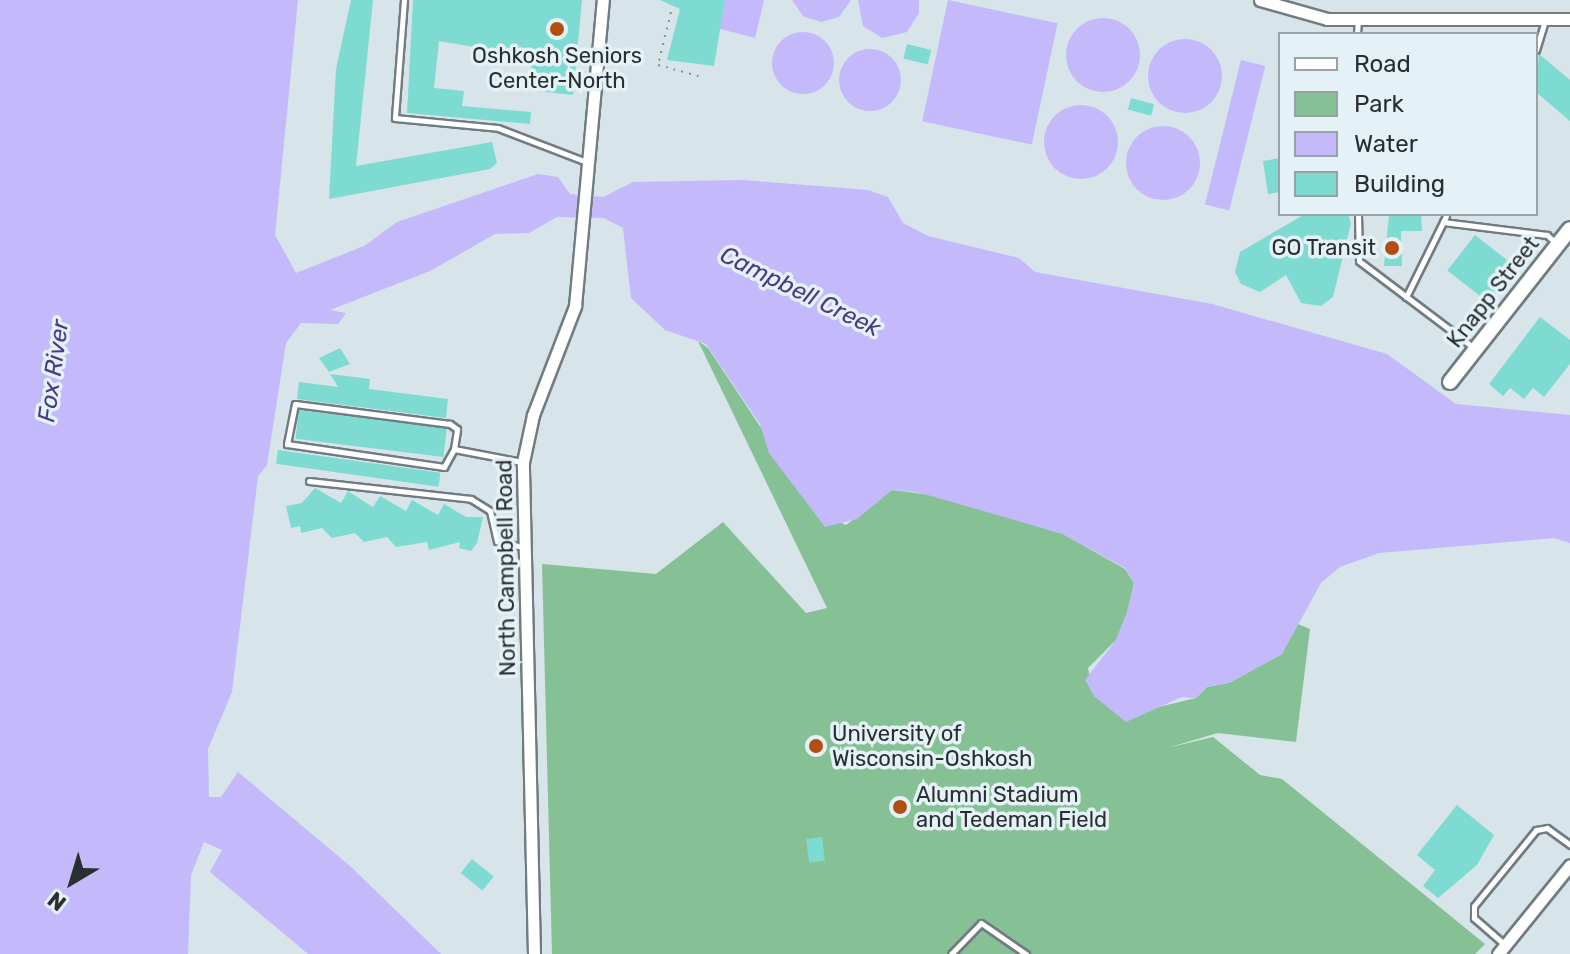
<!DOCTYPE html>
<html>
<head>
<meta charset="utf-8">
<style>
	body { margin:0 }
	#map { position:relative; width:1570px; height:954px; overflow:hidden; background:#d7e4e9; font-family:Rubik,sans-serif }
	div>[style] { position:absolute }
	.green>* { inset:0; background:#86c095 }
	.water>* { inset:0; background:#c4b9fa; transform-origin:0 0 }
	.round { border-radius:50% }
	.building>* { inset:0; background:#7edbd1; transform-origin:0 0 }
	.path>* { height:2px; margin-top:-1px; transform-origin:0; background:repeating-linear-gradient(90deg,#848d91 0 2px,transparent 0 8px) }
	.roads { filter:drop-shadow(2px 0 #717c81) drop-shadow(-2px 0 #717c81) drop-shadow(0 2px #717c81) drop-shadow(0 -2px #717c81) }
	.service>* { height:5px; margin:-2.5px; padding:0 2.5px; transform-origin:2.5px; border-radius:2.5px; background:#fff }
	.minor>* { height:11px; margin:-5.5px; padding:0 5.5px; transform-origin:5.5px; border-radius:5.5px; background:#fff }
	.tertiary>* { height:14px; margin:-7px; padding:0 7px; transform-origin:7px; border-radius:7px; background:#fff }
	.dots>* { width:22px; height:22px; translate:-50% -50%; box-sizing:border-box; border:4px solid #e4f1f6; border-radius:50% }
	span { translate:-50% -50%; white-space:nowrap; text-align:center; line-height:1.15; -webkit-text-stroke:7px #e4f1f6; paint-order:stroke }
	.poi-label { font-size:22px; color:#292e30 }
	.right { translate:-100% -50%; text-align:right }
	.left { translate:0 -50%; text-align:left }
	.street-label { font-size:22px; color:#292e30 }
	.water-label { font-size:24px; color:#4c3a85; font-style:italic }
	.legend { position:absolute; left:1278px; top:32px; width:260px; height:184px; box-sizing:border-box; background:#e4f1f6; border:2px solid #99a3a7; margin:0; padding:10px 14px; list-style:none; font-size:24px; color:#292e30 }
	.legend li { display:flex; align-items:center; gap:16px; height:40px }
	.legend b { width:40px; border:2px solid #99a3a7 }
	.north { position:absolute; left:32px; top:842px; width:80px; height:80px; -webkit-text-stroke:6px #e4f1f6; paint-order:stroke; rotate:218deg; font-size:22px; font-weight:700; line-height:32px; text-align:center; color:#292e30 }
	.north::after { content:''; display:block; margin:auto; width:28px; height:36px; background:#292e30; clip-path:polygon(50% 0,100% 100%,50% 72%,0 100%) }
</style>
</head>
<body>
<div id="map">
	<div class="green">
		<i style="clip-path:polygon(698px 341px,708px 348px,817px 512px,846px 525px,892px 490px,940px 496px,1063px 534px,1125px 569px,1134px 583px,1127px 613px,1116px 640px,1088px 668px,1094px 696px,1121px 716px,1196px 698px,1207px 687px,1229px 683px,1282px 654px,1295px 623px,1310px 629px,1296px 742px,1218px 733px,1167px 748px,1213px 737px,1260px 775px,1282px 779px,1485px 944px,1475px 954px,552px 954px,542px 564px,656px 574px,723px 522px,806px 613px,827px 608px)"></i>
	</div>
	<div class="water">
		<i style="clip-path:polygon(0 0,298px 0,275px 235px,296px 273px,364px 246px,397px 222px,538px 174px,558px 177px,570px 194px,603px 197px,633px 182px,742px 180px,868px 190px,888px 197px,903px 223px,928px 236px,1019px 258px,1035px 272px,1212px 304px,1387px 354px,1456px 404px,1570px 415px,1570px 543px,1554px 538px,1379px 553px,1340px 567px,1321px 583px,1282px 654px,1229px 683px,1207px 687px,1196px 698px,1182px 697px,1126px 722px,1094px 696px,1085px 680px,1116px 640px,1127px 613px,1134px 583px,1125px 568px,1063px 534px,917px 492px,892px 490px,857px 519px,825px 527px,769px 453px,760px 424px,706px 344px,665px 330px,631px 298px,623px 228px,604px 218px,557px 217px,529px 233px,495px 234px,430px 271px,330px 310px,346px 313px,338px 324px,301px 323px,286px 343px,267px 465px,258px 476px,232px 692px,208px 749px,209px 797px,221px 797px,238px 772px,350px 866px,441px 954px,308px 954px,210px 872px,222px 850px,204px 842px,191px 875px,188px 954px,0 954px)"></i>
		<i style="clip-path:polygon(725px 0,764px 0,755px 38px,717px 28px)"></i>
		<i style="clip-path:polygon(792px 0,851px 0,839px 17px,821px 22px,803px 16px)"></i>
		<i style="clip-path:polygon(858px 0,919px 0,919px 13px,907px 32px,882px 38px,863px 26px)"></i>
		<i style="left:948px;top:0;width:112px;height:124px;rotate:12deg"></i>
		<i class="round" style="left:1066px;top:18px;width:74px;height:74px"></i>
		<i class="round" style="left:772px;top:32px;width:62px;height:62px"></i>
		<i class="round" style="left:1148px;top:39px;width:74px;height:74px"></i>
		<i class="round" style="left:839px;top:49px;width:62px;height:62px"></i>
		<i style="left:1241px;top:60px;width:25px;height:149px;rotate:14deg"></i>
		<i class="round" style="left:1044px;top:105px;width:74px;height:74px"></i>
		<i class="round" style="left:1126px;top:126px;width:74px;height:74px"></i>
	</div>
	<div class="building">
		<i style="clip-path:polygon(351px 0,373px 0,356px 166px,492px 142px,497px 163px,490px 169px,329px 199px,336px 69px)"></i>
		<i style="clip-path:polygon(413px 0,582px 0,573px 95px,529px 90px,532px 57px,439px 41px,434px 88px,464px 91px,462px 106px,531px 112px,530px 124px,407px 113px)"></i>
		<i style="clip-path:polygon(660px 0,725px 0,714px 66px,667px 60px,680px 9px)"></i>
		<i style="left:907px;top:44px;width:25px;height:15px;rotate:14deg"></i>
		<i style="clip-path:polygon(1539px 54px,1570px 80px,1570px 121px,1536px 92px)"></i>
		<i style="left:1131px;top:98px;width:24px;height:12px;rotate:15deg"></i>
		<i style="clip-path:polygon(1280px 158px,1280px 192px,1268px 194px,1263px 161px)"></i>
		<i style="clip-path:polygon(1305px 214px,1348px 214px,1351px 223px,1333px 297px,1321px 306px,1301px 303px,1286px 275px,1260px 292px,1241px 284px,1235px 272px,1240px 252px)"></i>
		<i style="clip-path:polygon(1389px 214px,1421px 214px,1422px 231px,1401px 231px,1402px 266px,1384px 266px)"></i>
		<i style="left:1475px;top:235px;width:53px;height:45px;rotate:38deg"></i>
		<i style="clip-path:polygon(1540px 317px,1570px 340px,1570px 364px,1544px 397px,1533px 388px,1524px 399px,1510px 388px,1503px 396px,1489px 384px)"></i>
		<i style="clip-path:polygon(340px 348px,350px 364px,329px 372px,319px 358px)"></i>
		<i style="clip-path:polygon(330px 374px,370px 379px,369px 389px,448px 399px,446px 418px,297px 399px,299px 382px,338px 387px)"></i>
		<i style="left:299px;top:410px;width:149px;height:29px;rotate:7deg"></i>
		<i style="left:278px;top:450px;width:164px;height:14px;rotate:8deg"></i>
		<i style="clip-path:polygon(315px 488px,341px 503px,348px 491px,373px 507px,380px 496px,406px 511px,412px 500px,438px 515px,444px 504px,466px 517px,483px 517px,477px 543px,471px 551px,459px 548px,460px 542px,429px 550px,427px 542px,396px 547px,387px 537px,364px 542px,355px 533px,332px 538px,322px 528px,301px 533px,300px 526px,291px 528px,286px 506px,302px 503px)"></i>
		<i style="clip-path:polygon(1457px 805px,1494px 835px,1477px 865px,1438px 898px,1423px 886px,1435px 870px,1417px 855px)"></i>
		<i style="left:822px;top:837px;width:24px;height:16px;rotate:83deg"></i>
		<i style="left:472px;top:859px;width:28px;height:18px;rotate:39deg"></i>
	</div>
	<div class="path">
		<i style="left:671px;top:12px;width:55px;rotate:103.8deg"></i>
		<i style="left:658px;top:65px;width:46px;rotate:15.3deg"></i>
	</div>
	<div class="roads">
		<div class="service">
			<i style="left:404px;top:0;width:118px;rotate:94.4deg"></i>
			<i style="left:395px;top:118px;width:103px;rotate:5.5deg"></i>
			<i style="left:498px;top:128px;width:97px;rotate:21deg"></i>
			<i style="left:1357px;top:34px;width:13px;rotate:-86deg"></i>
			<i style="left:1536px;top:50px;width:31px;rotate:-73deg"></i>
			<i style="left:1358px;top:214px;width:47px;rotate:88.8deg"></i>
			<i style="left:1359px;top:261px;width:144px;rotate:37.1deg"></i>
			<i style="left:1443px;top:222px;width:105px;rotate:7.1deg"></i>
			<i style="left:1547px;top:235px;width:13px;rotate:42deg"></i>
			<i style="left:1406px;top:297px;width:90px;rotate:-63.7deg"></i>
			<i style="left:454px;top:449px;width:20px;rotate:-81deg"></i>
			<i style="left:457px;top:429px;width:9px;rotate:-144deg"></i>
			<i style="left:450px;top:424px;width:156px;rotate:-172.6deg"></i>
			<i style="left:295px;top:404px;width:41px;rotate:101.3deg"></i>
			<i style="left:287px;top:444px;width:159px;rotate:8.3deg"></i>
			<i style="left:444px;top:467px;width:21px;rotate:-61deg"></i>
			<i style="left:454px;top:449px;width:69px;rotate:10.8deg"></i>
			<i style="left:309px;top:481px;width:163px;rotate:6.3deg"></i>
			<i style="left:471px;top:499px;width:22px;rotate:32deg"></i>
			<i style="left:490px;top:511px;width:31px;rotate:77deg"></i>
			<i style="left:497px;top:541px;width:27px;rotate:13deg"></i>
			<i style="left:1504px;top:944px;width:40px;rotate:-139deg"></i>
			<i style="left:1474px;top:918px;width:12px;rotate:-90deg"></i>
			<i style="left:1474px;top:906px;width:98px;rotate:-50.8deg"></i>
			<i style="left:1536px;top:830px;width:11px;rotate:-10deg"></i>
			<i style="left:1547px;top:828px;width:29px;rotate:36deg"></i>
			<i style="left:951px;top:954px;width:43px;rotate:-45.9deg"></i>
			<i style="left:981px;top:923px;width:55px;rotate:34.6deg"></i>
		</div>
		<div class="minor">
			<i style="left:1260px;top:0;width:70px;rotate:15.8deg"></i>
			<i style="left:1327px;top:19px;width:243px"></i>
			<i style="left:534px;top:954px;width:492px;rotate:-91.3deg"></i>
			<i style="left:523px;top:462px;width:48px;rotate:-78deg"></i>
			<i style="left:533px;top:415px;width:117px;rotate:-68.9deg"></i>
			<i style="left:575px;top:306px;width:307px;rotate:-84.8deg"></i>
			<i style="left:1498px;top:954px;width:114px;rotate:-51deg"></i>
		</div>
		<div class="tertiary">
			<i style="left:1450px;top:382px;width:194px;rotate:-51.9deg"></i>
		</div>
	</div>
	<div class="dots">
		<i style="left:557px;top:29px;background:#b04f0f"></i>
		<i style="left:1392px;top:248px;background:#b04f0f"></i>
		<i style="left:816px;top:746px;background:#b04f0f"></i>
		<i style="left:900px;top:807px;background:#b04f0f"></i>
	</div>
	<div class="poi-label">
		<span style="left:557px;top:68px">Oshkosh Seniors<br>Center-North</span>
		<span class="right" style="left:1376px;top:248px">GO Transit</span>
		<span class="left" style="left:832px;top:746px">University of<br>Wisconsin-Oshkosh</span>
		<span class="left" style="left:916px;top:807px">Alumni Stadium<br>and Tedeman Field</span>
	</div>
	<div class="street-label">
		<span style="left:1493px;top:292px;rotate:-52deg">Knapp Street</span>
		<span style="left:506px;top:568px;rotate:-91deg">North Campbell Road</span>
	</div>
	<div class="water-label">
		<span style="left:800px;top:292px;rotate:26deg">Campbell Creek</span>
		<span style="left:54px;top:371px;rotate:-82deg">Fox River</span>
	</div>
	<ul class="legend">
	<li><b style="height:10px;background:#fff"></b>Road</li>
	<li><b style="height:22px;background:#86c095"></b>Park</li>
	<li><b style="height:22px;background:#c4b9fa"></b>Water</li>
	<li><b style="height:22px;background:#7edbd1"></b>Building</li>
	</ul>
	<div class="north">N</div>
</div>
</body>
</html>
